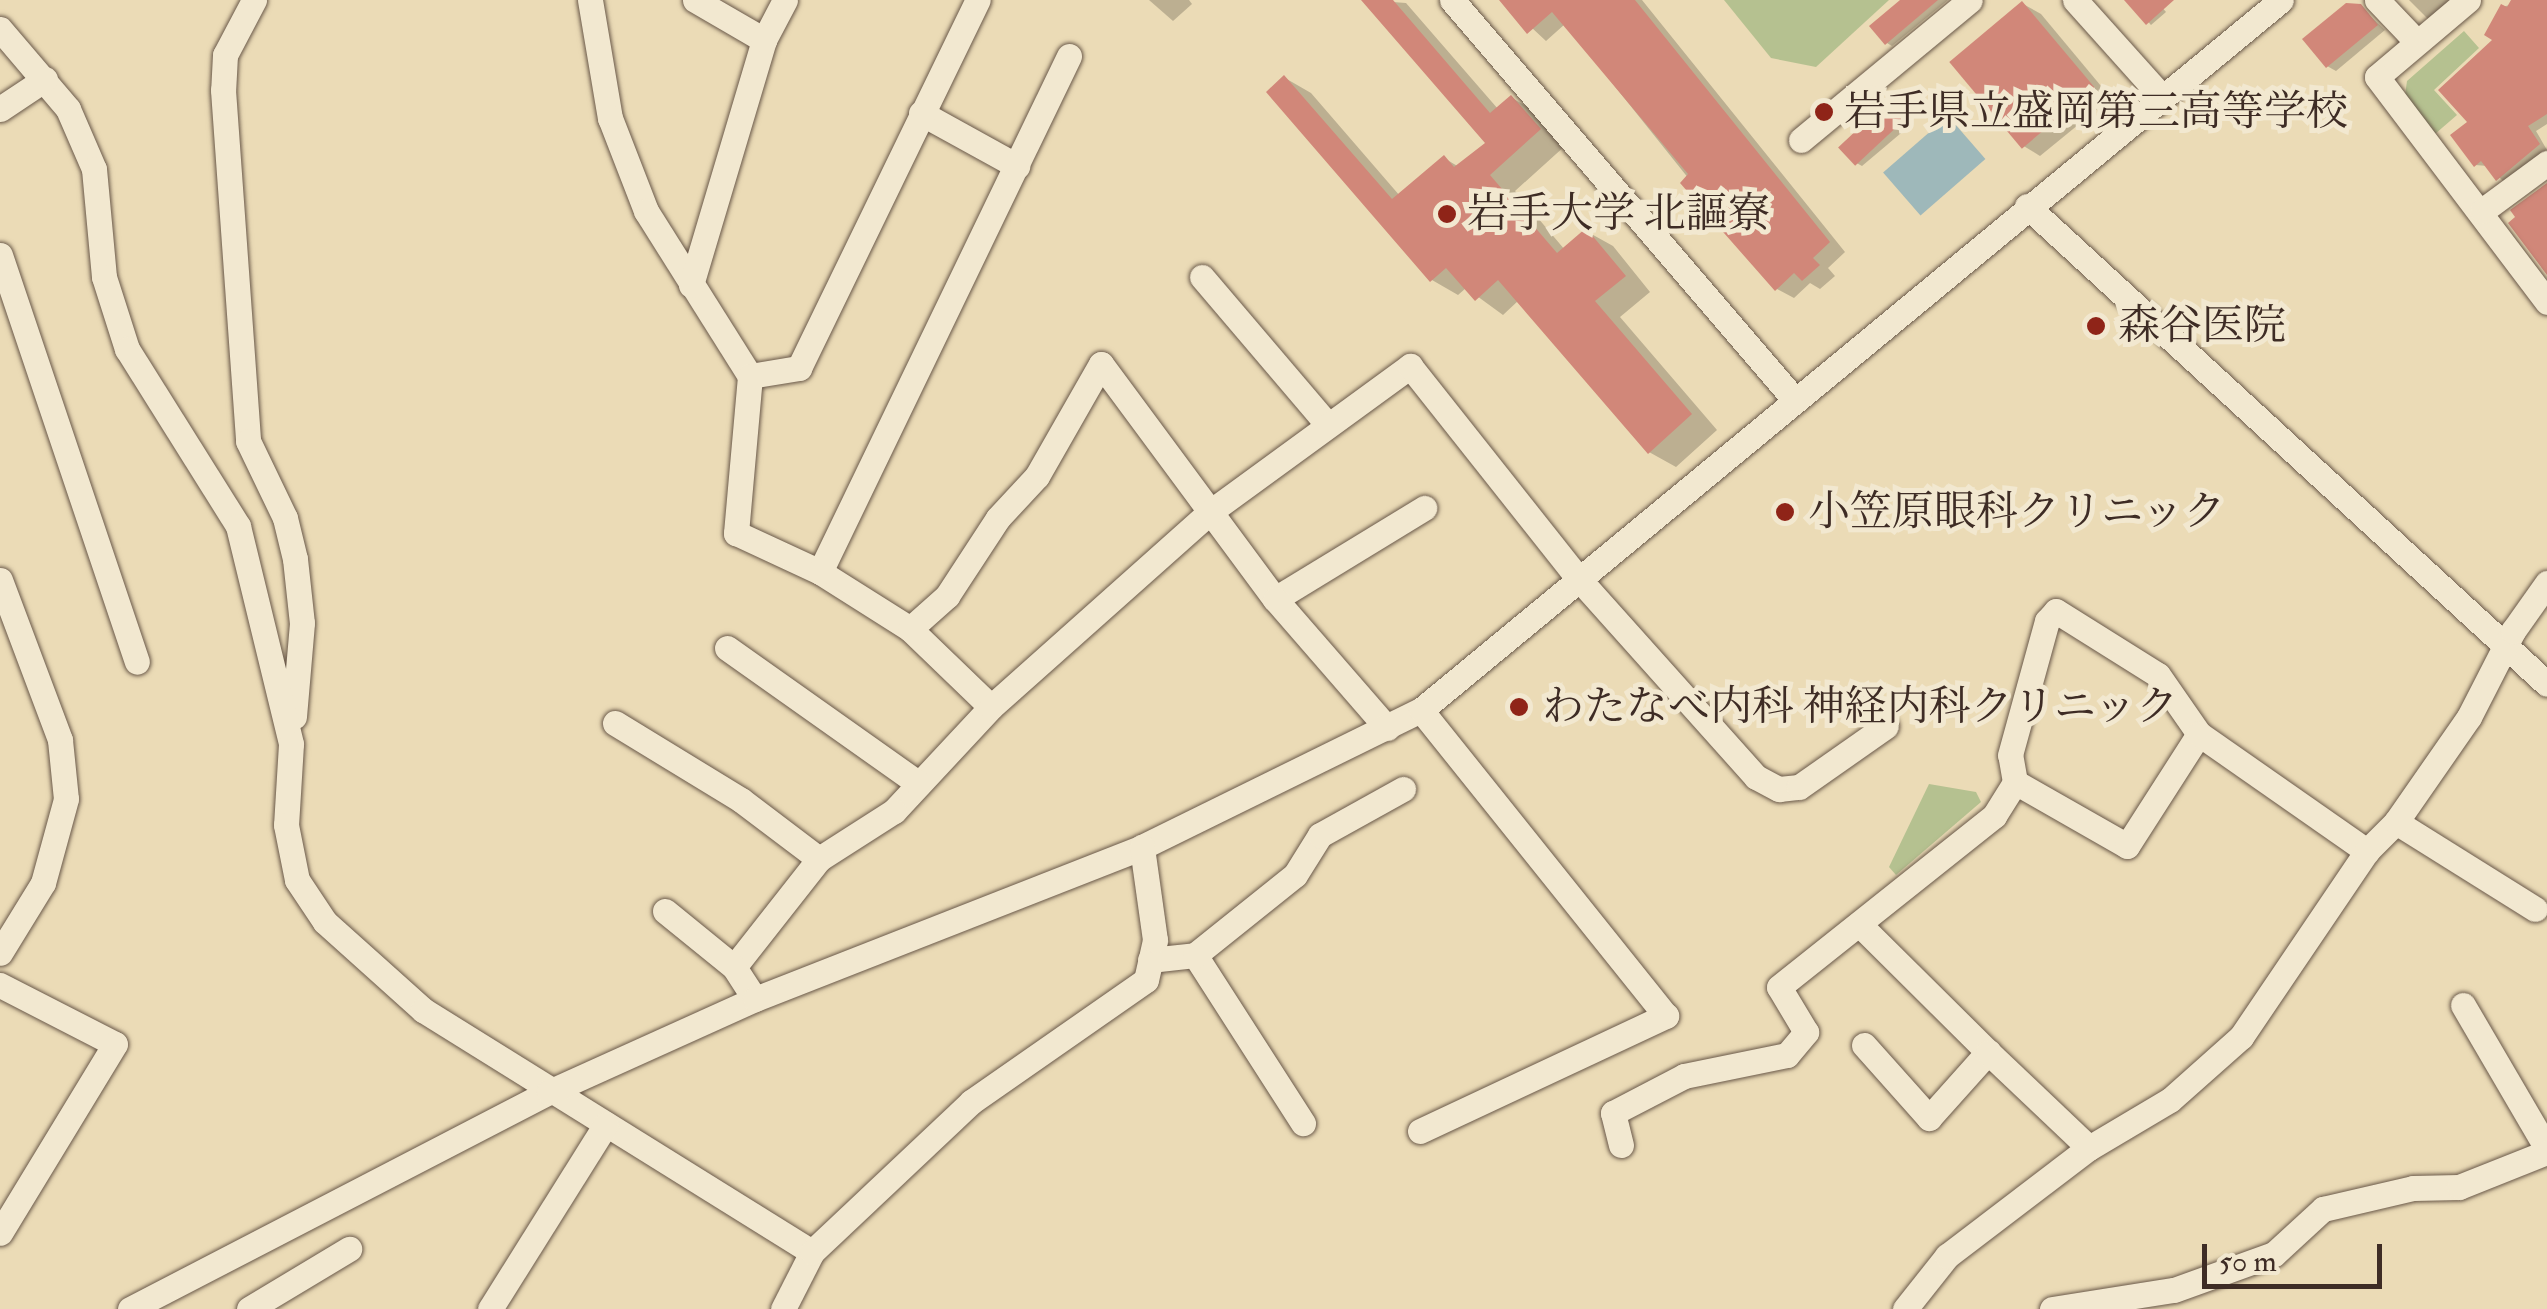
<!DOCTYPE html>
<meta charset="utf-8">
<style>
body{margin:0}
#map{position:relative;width:2547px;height:1309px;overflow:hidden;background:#ebdbb6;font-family:"IM FELL Double Pica","Noto Serif JP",serif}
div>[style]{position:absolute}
.green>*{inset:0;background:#b5c190}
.water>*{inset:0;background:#9eb8ba;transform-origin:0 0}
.shadow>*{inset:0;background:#0003}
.building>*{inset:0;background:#d18779;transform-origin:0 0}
.roads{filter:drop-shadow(0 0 2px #695849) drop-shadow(0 0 2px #695849)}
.minor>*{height:25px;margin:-12.5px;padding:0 12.5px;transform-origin:12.5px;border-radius:12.5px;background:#f2e8d0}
.dots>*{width:28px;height:28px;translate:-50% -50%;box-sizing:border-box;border:5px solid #f2e8d0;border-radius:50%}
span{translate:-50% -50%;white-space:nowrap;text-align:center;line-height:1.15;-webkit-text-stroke:10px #f2e8d0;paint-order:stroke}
.poi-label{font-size:42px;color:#3e2c25}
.left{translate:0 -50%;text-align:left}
.scale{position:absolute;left:2202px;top:1244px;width:180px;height:45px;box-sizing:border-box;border:5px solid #3e2c25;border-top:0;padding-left:12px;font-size:30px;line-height:35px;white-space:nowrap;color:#3e2c25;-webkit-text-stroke:8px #f2e8d0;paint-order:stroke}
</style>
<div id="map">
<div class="green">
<i style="clip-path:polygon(1724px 0,1889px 0,1816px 67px,1771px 58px)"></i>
<i style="clip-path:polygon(2464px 31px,2479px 48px,2434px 90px,2457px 115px,2435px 134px,2405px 95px,2407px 81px)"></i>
<i style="clip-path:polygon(1929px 784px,1976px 792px,1981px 802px,1896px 875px,1889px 867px)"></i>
</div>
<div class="water">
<i style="left:1948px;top:116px;width:57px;height:86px;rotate:49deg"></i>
</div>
<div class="shadow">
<i style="clip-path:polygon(1149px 0,1189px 0,1192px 4px,1173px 21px)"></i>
<i style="clip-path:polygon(1366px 0,1406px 3px,1498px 109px,1512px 98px,1538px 113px,1566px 145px,1515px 191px,1565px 250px,1586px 231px,1613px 246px,1650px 292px,1620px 317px,1717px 430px,1676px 467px,1649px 452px,1519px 300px,1503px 315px,1466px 288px,1458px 295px,1432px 280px,1285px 78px,1311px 93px,1400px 196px,1444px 158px,1459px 167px,1488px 144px)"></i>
<i style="clip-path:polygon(1502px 0,1642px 0,1845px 252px,1828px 268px,1835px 276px,1820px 289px,1810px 283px,1794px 298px,1777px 289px,1565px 24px,1546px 41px)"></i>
<i style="clip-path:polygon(1904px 0,1948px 0,1892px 46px,1887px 43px)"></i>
<i style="clip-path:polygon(2128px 0,2156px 0,2166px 12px,2151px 25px)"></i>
<i style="clip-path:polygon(2409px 0,2459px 0,2431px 22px)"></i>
<i style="clip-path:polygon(2529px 0,2547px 0,2547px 124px,2536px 131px,2547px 150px,2506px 184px,2488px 166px,2475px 165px,2471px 123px,2502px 7px)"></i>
<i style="clip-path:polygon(2023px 4px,2041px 14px,2111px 98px,2040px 156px,2022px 145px)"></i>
<i style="clip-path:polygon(2361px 7px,2385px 30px,2336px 71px,2327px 66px)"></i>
<i style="clip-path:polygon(1890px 102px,1913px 123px,1862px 166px,1853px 161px)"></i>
</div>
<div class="building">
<i style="clip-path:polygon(1361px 0,1393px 0,1490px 113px,1511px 95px,1541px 129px,1490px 175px,1557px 253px,1586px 228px,1626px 276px,1595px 301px,1692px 414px,1648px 454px,1498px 280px,1475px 301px,1446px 268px,1430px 282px,1266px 92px,1284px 75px,1392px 199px,1444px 155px,1454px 167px,1485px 143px)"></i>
<i style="clip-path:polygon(1499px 0,1635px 0,1830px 242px,1813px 258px,1820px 265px,1802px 281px,1794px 273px,1775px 291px,1680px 183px,1688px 174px,1552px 12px,1527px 34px)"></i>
<i style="clip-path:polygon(1900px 0,1938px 0,1885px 45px,1869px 26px)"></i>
<i style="clip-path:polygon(2124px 0,2174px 0,2146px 25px)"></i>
<i style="clip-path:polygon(2511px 0,2547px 0,2547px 114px,2528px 126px,2540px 144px,2496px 181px,2481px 161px,2474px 167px,2450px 135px,2467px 122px,2438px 90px,2492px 40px,2484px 35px,2501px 4px,2507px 7px)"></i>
<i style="left:2022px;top:1px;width:113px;height:95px;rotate:50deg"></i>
<i style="clip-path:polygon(2346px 3px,2361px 4px,2378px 25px,2326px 68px,2302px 39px)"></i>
<i style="left:1890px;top:99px;width:25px;height:71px;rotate:47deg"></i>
<i style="clip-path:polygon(2547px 183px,2547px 275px,2508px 223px,2515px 217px,2510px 210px)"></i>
</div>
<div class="roads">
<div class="minor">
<i style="left:254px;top:0;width:62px;rotate:117.8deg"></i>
<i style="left:225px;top:55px;width:35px;rotate:93deg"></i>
<i style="left:223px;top:90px;width:352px;rotate:85.9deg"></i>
<i style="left:248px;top:441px;width:85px;rotate:64.3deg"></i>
<i style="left:285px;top:518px;width:42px;rotate:76.3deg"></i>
<i style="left:295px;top:559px;width:64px;rotate:83.8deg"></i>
<i style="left:302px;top:623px;width:94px;rotate:94.9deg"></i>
<i style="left:590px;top:0;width:120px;rotate:80.4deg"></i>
<i style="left:610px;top:118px;width:100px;rotate:68.8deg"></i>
<i style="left:646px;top:211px;width:195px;rotate:57.8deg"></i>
<i style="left:750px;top:376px;width:158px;rotate:95.1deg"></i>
<i style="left:736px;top:533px;width:93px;rotate:24.9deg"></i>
<i style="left:820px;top:572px;width:107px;rotate:32.3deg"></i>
<i style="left:910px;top:629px;width:112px;rotate:43.9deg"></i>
<i style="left:991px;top:707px;width:142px;rotate:133deg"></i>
<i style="left:894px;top:811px;width:89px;rotate:147.4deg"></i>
<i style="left:819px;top:859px;width:137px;rotate:128.2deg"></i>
<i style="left:734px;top:967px;width:38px;rotate:57deg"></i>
<i style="left:695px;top:0;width:80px;rotate:30.1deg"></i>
<i style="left:1452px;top:0;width:526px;rotate:49.4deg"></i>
<i style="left:2075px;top:0;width:130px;rotate:48.1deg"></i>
<i style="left:2377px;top:0;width:58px;rotate:46.4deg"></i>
<i style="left:2468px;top:0;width:119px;rotate:139.8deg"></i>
<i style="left:2377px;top:77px;width:282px;rotate:52.9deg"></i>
<i style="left:0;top:29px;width:105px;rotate:49.6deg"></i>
<i style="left:68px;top:109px;width:65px;rotate:66.6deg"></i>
<i style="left:94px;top:169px;width:108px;rotate:84.7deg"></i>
<i style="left:104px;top:277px;width:76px;rotate:72.3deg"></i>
<i style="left:127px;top:349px;width:209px;rotate:57.9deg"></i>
<i style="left:238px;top:526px;width:224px;rotate:76.3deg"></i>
<i style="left:291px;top:744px;width:81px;rotate:93.5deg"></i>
<i style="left:286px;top:825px;width:56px;rotate:78.7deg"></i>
<i style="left:297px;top:880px;width:50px;rotate:56.3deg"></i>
<i style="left:325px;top:922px;width:132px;rotate:41.9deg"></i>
<i style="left:423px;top:1010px;width:458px;rotate:31.9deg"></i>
<i style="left:0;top:109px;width:54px;rotate:-33.7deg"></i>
<i style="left:921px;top:113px;width:110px;rotate:28.9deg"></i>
<i style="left:1801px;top:140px;width:219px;rotate:-39.6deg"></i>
<i style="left:2027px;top:206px;width:706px;rotate:42.59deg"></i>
<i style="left:2482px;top:211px;width:81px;rotate:-36.4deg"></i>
<i style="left:0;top:255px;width:429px;rotate:71.4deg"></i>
<i style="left:1202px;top:277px;width:193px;rotate:49.6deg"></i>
<i style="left:691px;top:285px;width:256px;rotate:-73.4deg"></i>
<i style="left:764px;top:40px;width:45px;rotate:-62.3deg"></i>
<i style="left:750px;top:376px;width:50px;rotate:-9.3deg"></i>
<i style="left:799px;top:368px;width:409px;rotate:-64.1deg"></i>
<i style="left:820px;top:572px;width:573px;rotate:-64.24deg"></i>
<i style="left:0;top:580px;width:171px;rotate:69.4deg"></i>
<i style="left:60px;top:740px;width:59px;rotate:84.2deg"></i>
<i style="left:66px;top:799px;width:87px;rotate:105.3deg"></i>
<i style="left:43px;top:883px;width:82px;rotate:121.6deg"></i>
<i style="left:1275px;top:599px;width:175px;rotate:-31.4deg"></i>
<i style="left:910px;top:629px;width:50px;rotate:-41.7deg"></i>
<i style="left:947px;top:596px;width:93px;rotate:-56.8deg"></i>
<i style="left:998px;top:518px;width:57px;rotate:-47.1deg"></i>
<i style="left:1037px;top:476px;width:129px;rotate:-60.3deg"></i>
<i style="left:1101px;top:364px;width:292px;rotate:53.5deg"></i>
<i style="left:1275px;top:599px;width:171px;rotate:49deg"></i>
<i style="left:727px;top:648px;width:235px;rotate:35.3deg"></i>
<i style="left:991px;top:707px;width:293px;rotate:-41.7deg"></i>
<i style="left:1210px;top:512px;width:248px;rotate:-36.1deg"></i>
<i style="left:1410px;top:366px;width:270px;rotate:51.6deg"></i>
<i style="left:1578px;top:578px;width:267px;rotate:48.2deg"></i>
<i style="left:1756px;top:777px;width:26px;rotate:28deg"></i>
<i style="left:1779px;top:789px;width:20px;rotate:-6deg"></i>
<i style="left:1799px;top:787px;width:106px;rotate:-35deg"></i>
<i style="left:615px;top:723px;width:148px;rotate:31.4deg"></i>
<i style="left:741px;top:800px;width:98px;rotate:37.1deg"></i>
<i style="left:2015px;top:782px;width:129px;rotate:29.7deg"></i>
<i style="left:2127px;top:846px;width:133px;rotate:-57.3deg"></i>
<i style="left:2396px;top:822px;width:164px;rotate:32deg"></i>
<i style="left:665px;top:911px;width:89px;rotate:39.1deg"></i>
<i style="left:1859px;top:924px;width:182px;rotate:44.8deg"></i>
<i style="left:1195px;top:955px;width:200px;rotate:57.3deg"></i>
<i style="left:1150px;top:960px;width:45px;rotate:-6.3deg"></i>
<i style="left:1195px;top:955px;width:128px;rotate:-38.7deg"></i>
<i style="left:1295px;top:875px;width:47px;rotate:-58deg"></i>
<i style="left:1320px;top:835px;width:95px;rotate:-29deg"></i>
<i style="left:0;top:985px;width:129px;rotate:27.2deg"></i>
<i style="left:115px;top:1044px;width:221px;rotate:121.3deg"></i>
<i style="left:2463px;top:1005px;width:167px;rotate:59.7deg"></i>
<i style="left:1864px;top:1045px;width:98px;rotate:48.3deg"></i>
<i style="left:1929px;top:1118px;width:89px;rotate:-48.2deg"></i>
<i style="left:1988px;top:1052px;width:139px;rotate:43.5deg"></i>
<i style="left:1420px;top:1131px;width:272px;rotate:-25.1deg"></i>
<i style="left:1666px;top:1016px;width:392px;rotate:-128.7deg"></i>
<i style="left:1621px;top:1145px;width:33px;rotate:-104deg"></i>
<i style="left:1613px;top:1113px;width:80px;rotate:-27.5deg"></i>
<i style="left:1684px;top:1076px;width:105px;rotate:-11.5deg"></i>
<i style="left:1787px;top:1055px;width:30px;rotate:-50deg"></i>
<i style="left:1806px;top:1032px;width:52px;rotate:-121deg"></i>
<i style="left:1779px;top:987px;width:275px;rotate:-38.5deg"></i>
<i style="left:1994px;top:816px;width:40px;rotate:-58deg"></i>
<i style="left:2015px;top:782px;width:27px;rotate:-100deg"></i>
<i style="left:2010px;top:755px;width:139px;rotate:-74.6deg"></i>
<i style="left:2047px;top:621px;width:13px;rotate:-48deg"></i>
<i style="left:2056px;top:611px;width:120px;rotate:32.1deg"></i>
<i style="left:2158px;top:675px;width:72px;rotate:55.2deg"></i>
<i style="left:2199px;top:734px;width:205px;rotate:34.9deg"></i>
<i style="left:130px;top:1309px;width:472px;rotate:-27.4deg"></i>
<i style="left:549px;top:1092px;width:226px;rotate:-24.3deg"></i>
<i style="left:755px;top:999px;width:416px;rotate:-21.4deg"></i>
<i style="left:1142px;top:847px;width:311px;rotate:-26.2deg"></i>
<i style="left:1421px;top:710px;width:1115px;rotate:-39.54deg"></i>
<i style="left:249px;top:1309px;width:117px;rotate:-31deg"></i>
<i style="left:490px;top:1309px;width:218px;rotate:-57.9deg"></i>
<i style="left:783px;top:1309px;width:64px;rotate:-63deg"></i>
<i style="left:812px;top:1252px;width:219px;rotate:-43.3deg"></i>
<i style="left:971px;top:1102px;width:213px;rotate:-34.9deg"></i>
<i style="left:1146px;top:980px;width:41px;rotate:-77.3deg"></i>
<i style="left:1155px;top:940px;width:94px;rotate:-98deg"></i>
<i style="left:1905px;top:1309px;width:68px;rotate:-51.6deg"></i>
<i style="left:1947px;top:1256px;width:178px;rotate:-37.3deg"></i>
<i style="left:2089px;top:1148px;width:94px;rotate:-30.7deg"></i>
<i style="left:2170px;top:1100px;width:95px;rotate:-41.6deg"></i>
<i style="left:2241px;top:1037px;width:225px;rotate:-55.9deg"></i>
<i style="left:2367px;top:851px;width:41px;rotate:-45deg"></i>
<i style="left:2396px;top:822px;width:128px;rotate:-55.2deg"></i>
<i style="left:2469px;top:717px;width:97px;rotate:-62.9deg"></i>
<i style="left:2513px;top:631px;width:59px;rotate:-54.7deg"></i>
<i style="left:2052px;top:1309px;width:123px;rotate:-8.9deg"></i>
<i style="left:2174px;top:1290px;width:106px;rotate:-19.8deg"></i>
<i style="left:2274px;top:1254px;width:67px;rotate:-42.6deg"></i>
<i style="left:2323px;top:1209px;width:92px;rotate:-13.1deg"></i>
<i style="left:2413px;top:1188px;width:46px;rotate:-1.2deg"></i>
<i style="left:2459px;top:1187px;width:95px;rotate:-21.7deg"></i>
</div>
</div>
<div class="dots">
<i style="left:1824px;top:112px;background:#8f2418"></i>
<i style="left:1447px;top:214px;background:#8f2418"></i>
<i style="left:2096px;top:326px;background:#8f2418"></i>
<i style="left:1785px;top:512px;background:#8f2418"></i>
<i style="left:1519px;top:707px;background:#8f2418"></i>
</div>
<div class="poi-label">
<span class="left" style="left:1844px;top:112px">岩手県立盛岡第三高等学校</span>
<span class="left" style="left:1467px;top:214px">岩手大学 北謳寮</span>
<span class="left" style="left:2118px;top:326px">森谷医院</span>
<span class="left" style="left:1808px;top:512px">小笠原眼科クリニック</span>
<span class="left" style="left:1542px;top:707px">わたなべ内科 神経内科クリニック</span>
</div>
<div class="scale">50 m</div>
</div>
